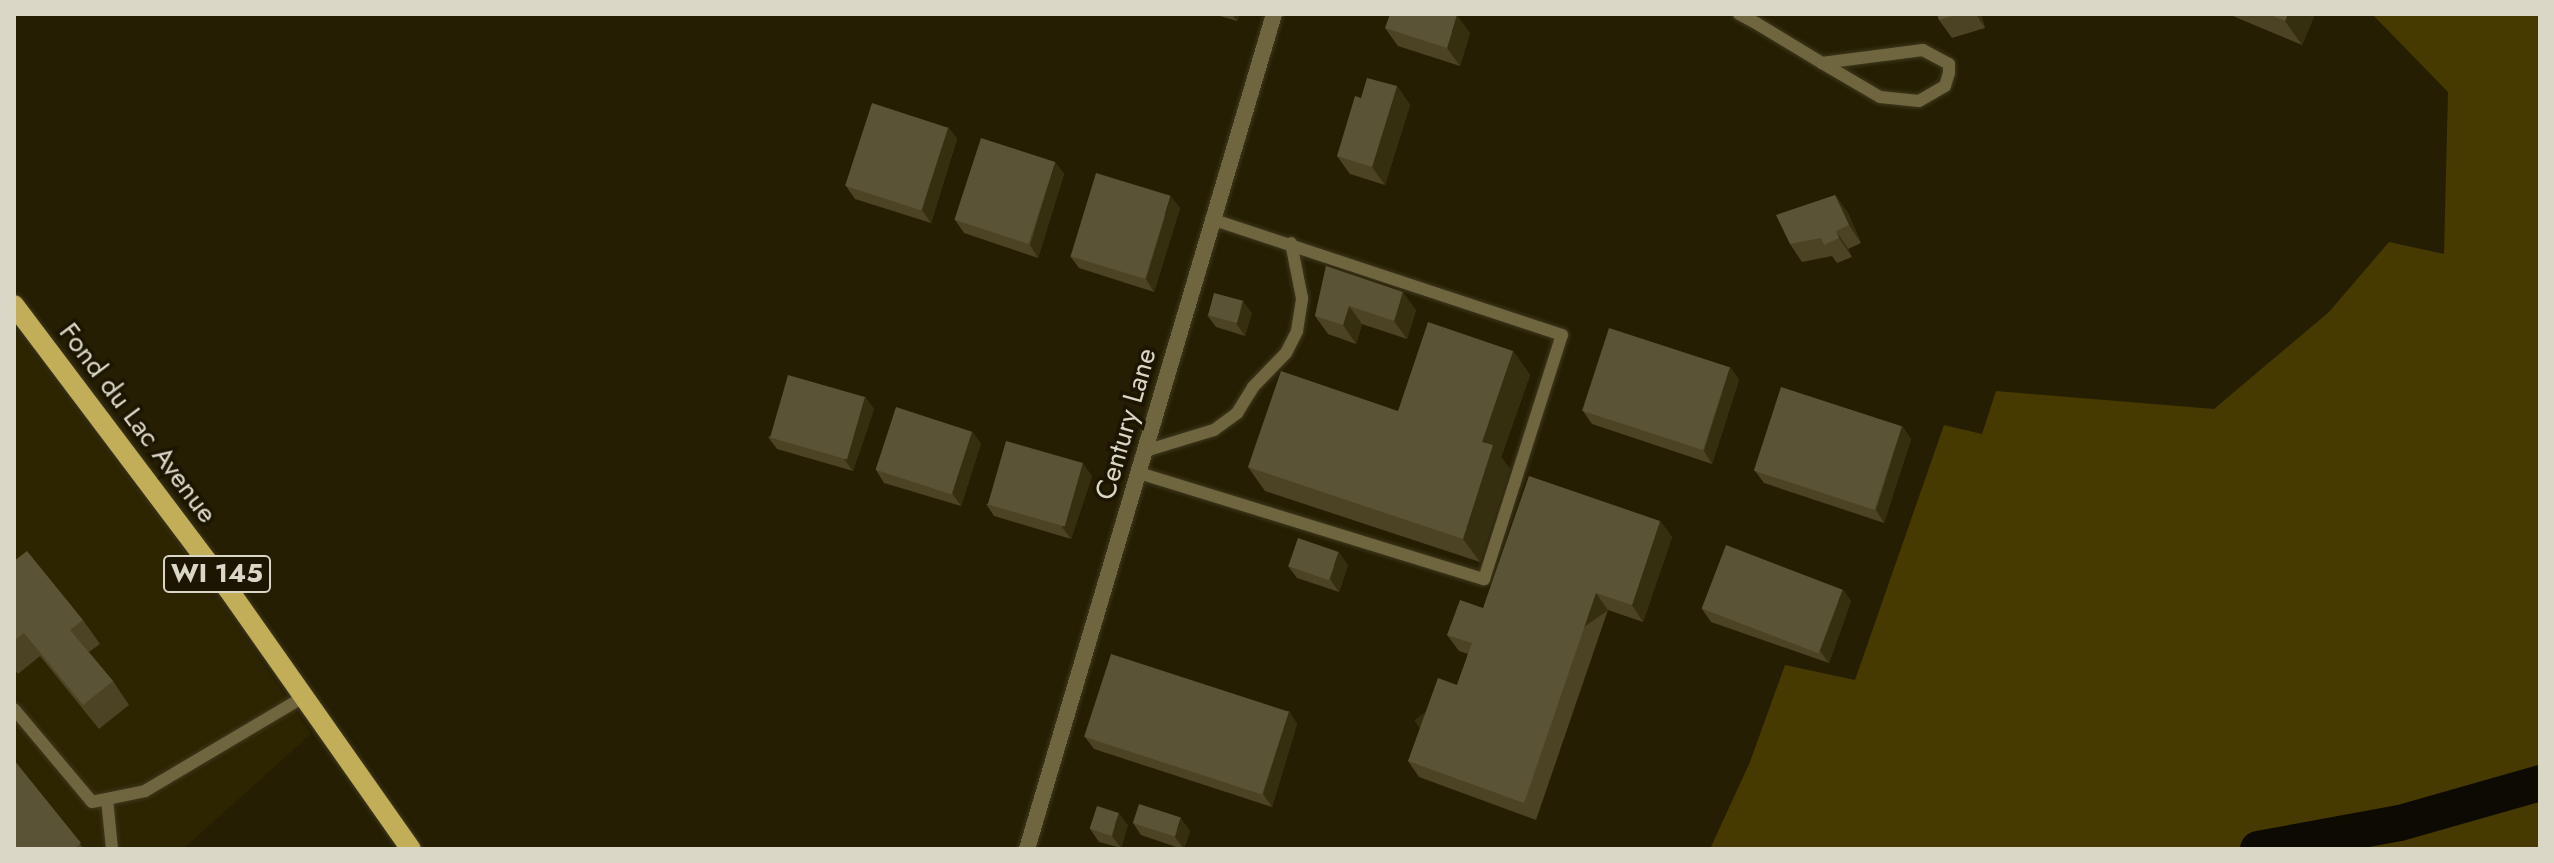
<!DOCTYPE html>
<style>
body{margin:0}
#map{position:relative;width:2554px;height:863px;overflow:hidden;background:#251e02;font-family:Jost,sans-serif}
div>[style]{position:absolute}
.built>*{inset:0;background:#2d2400}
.green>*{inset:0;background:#473a00}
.river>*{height:36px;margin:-18px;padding:0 18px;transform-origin:18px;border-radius:18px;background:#0d0a01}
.roads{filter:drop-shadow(0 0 2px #3e381e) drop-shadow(0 0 2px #3e381e)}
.service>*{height:12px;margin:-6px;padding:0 6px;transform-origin:6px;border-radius:6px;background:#6f663f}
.minor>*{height:16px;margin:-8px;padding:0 8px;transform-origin:8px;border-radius:8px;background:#6f663f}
.primary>*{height:20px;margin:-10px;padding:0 10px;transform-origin:10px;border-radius:10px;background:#c2ad59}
.wall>*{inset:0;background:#4b4323}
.shaded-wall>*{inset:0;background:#352e0f;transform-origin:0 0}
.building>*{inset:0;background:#5a5335;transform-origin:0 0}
span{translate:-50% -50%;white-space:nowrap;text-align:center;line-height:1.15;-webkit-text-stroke:7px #1c1500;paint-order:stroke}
.shield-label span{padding:2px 6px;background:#1c1500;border:2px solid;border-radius:6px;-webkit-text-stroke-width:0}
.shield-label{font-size:26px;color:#dbd7c7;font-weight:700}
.street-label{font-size:28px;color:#dbd7c7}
.frame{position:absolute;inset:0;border:16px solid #dbd7c7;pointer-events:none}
</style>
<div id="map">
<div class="built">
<i style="clip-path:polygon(14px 327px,203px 575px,311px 734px,183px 849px,14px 849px)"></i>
</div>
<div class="green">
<i style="clip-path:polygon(2372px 14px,2540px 14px,2540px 849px,1710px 849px,1750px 762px,1785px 665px,1855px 680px,1944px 425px,1982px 434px,1996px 391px,2214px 409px,2329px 312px,2389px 242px,2444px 254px,2448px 92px)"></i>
</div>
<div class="river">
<i style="left:2258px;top:849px;width:144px;rotate:-10.4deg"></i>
<i style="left:2400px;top:823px;width:146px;rotate:-15.9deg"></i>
</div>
<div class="roads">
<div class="service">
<i style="left:1739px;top:14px;width:19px;rotate:28deg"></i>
<i style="left:1756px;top:23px;width:77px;rotate:31.2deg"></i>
<i style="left:1822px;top:63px;width:67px;rotate:30.4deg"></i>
<i style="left:1880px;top:97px;width:39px;rotate:6deg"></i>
<i style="left:1919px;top:101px;width:30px;rotate:-30deg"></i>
<i style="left:1945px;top:86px;width:14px;rotate:-73deg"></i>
<i style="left:1949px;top:73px;width:9px;rotate:-90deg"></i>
<i style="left:1949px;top:64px;width:30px;rotate:-152deg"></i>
<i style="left:1923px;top:50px;width:102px;rotate:172.7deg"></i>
<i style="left:1145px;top:451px;width:72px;rotate:-16.9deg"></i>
<i style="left:1214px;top:430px;width:29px;rotate:-36deg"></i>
<i style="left:1237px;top:413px;width:31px;rotate:-58deg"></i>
<i style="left:1253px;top:387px;width:47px;rotate:-45.9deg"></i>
<i style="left:1286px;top:353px;width:25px;rotate:-63deg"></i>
<i style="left:1297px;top:331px;width:33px;rotate:-81deg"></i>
<i style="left:1302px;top:298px;width:56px;rotate:-101.3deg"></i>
<i style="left:1139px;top:473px;width:361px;rotate:17.1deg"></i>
<i style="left:1484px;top:579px;width:256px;rotate:-72.3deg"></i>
<i style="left:1562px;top:335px;width:367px;rotate:-161.7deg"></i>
<i style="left:14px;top:709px;width:121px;rotate:50deg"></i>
<i style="left:92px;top:802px;width:54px;rotate:-11.7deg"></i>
<i style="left:145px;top:791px;width:186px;rotate:-30.7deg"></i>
<i style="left:107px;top:799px;width:50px;rotate:84.3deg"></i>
</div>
<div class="minor">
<i style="left:1027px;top:849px;width:871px;rotate:-73.52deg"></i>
</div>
<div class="primary">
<i style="left:14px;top:305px;width:356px;rotate:53deg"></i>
<i style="left:228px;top:589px;width:318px;rotate:54.9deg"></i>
</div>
</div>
<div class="wall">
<i style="clip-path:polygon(1213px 14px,1240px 14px,1237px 21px)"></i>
<i style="clip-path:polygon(1937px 14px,1981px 14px,1985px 28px,1952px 38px,1939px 20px)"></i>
<i style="clip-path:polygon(2228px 14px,2315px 14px,2302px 45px)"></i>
<i style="clip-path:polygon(1385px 28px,1470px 33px,1460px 66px,1398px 46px)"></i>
<i style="clip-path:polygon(1397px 86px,1410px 105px,1385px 185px,1350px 174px,1337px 156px)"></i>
<i style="clip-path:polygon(948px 127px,957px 139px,931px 223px,855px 199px,846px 186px)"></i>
<i style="clip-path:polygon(1055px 162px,1064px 174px,1038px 258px,964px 233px,955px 220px)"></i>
<i style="clip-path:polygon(1835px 195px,1848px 213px,1861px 243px,1848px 249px,1852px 257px,1837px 263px,1832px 256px,1802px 262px,1790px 244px)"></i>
<i style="clip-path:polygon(1180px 208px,1154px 292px,1079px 268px,1070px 256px)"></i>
<i style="clip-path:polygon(1326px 266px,1416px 310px,1407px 339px,1362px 324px,1356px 344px,1328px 334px,1315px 316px)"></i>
<i style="clip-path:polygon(1252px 313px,1245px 336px,1216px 327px,1207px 315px)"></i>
<i style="clip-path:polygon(1513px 351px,1530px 375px,1501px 457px,1510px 469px,1480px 562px,1265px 491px,1248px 467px,1398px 411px)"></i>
<i style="clip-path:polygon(1730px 367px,1739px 380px,1712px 464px,1592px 424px,1583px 411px)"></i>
<i style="clip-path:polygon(865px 397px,874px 409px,853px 471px,777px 449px,768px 437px)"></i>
<i style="clip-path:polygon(1902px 426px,1911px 439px,1884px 523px,1764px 483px,1755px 471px)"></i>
<i style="clip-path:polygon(981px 443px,961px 506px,884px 483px,876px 470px)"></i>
<i style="clip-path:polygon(1092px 476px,1071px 539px,994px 516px,986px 504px)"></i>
<i style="clip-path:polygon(1660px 521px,1672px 537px,1643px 622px,1608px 610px,1536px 820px,1419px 777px,1408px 761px,1457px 685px,1468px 654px,1459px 651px,1447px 635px,1483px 608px)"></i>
<i style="clip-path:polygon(14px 561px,83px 620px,100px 644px,89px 652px,113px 681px,129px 705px,99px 729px,40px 656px,18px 674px,14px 669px)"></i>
<i style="clip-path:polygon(1348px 565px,1339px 592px,1297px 578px,1288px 566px)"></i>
<i style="clip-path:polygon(1851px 601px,1829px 663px,1711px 622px,1702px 609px)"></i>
<i style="clip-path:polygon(1289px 711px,1297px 724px,1272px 807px,1094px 749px,1085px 737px)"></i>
<i style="clip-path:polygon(14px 760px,84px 849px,14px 849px)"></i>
<i style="clip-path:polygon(1133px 823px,1190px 831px,1184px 849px,1182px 849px,1141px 835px)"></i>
<i style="clip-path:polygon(1128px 825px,1121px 848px,1099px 842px,1090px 829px)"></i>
</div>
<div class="shaded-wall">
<i style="clip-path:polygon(1232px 14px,1240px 14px,1237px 21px)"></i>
<i style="clip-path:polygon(1976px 14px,1981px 14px,1985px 28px)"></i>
<i style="clip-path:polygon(2288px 14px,2315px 14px,2302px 45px,2285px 21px)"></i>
<i style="clip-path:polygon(1457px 15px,1470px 33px,1460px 66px,1447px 48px)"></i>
<i style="clip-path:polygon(1397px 86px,1410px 105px,1385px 185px,1372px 167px)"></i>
<i style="clip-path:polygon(948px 127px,957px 139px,931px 223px,922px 210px)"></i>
<i style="clip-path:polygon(1055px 162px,1064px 174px,1038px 258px,1030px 245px)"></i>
<i style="clip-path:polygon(1835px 195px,1848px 213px,1861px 243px,1849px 225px)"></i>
<i style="clip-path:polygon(1171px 196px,1180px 208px,1154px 292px,1146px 279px)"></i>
<i style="clip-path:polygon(1836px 231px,1848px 249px,1852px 257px,1839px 238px)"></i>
<i style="clip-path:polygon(1403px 292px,1416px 310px,1407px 339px,1394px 321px)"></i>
<i style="clip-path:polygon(1243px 301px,1252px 313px,1245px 336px,1236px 323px)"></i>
<i style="clip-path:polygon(1349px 306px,1362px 324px,1356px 344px,1343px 325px)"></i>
<i style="clip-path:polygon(1513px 351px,1530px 375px,1501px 457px,1510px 469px,1480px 562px,1463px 539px,1482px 442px)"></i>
<i style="clip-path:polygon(1730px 367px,1739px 380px,1712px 464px,1704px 451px)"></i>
<i style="clip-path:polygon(865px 397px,874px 409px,853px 471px,844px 459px)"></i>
<i style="clip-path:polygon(1902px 426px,1911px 439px,1884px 523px,1876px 510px)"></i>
<i style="clip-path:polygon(972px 431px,981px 443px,961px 506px,952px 493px)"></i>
<i style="clip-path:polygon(1083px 463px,1092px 476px,1071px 539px,1062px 527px)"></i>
<i style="clip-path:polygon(1660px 521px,1672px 537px,1643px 622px,1632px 605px)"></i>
<i style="clip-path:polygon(1339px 552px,1348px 565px,1339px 592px,1330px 579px)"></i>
<i style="clip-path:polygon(1843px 589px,1851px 601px,1829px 663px,1820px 651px)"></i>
<i style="left:1596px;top:593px;width:21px;height:222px;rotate:55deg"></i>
<i style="clip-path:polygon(1289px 711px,1297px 724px,1272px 807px,1263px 794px)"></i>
<i style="clip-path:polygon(1119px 813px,1128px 825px,1121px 848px,1112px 836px)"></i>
<i style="clip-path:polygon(1181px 818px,1190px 831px,1184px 849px,1175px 837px)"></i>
</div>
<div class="building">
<i style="clip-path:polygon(1390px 14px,1455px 14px,1457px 15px,1447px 48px,1385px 28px)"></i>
<i style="clip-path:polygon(1937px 14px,1958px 14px,1939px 20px)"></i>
<i style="clip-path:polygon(2268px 14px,2288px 14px,2285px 21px)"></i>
<i style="clip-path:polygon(1367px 78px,1397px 86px,1372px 167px,1337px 156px,1355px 96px,1361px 98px)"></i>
<i style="left:872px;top:103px;width:80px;height:87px;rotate:18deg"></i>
<i style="left:981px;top:138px;width:78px;height:86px;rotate:18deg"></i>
<i style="left:1096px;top:173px;width:78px;height:87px;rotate:17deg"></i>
<i style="clip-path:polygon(1835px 195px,1849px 225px,1836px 231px,1839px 238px,1824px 245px,1821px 238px,1790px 244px,1776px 215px)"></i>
<i style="clip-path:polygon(1326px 266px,1403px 292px,1394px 321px,1349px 306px,1343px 325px,1315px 316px)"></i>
<i style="left:1214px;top:293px;width:30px;height:23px;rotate:15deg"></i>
<i style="clip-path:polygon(1428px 322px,1513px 351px,1482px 442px,1493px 445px,1463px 539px,1248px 467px,1281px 371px,1398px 411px)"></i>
<i style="left:1609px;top:328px;width:127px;height:87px;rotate:18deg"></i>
<i style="left:788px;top:375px;width:80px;height:65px;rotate:16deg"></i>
<i style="left:1781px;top:387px;width:127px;height:88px;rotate:18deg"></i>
<i style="left:896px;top:407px;width:80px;height:66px;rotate:18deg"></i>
<i style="left:1006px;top:441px;width:80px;height:66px;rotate:16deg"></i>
<i style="clip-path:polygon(1529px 476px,1660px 521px,1632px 605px,1596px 593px,1524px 803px,1408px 761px,1438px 678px,1457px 685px,1472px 643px,1447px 635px,1460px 600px,1483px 608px)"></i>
<i style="left:1298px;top:538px;width:43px;height:30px;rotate:19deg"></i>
<i style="left:1726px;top:545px;width:125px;height:68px;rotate:21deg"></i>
<i style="clip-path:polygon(27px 551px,83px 620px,70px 630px,113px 681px,83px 705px,24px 633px,14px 641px,14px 561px)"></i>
<i style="left:1111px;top:654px;width:187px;height:87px;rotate:18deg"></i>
<i style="clip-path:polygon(14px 760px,81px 843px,74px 849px,14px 849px)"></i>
<i style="left:1139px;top:804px;width:44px;height:20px;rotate:18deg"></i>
<i style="left:1097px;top:806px;width:23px;height:24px;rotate:18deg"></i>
</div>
<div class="shield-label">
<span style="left:217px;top:574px">WI 145</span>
</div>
<div class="street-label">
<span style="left:138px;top:423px;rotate:53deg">Fond du Lac Avenue</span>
<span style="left:1126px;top:424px;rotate:-74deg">Century Lane</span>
</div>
<div class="frame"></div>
</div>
